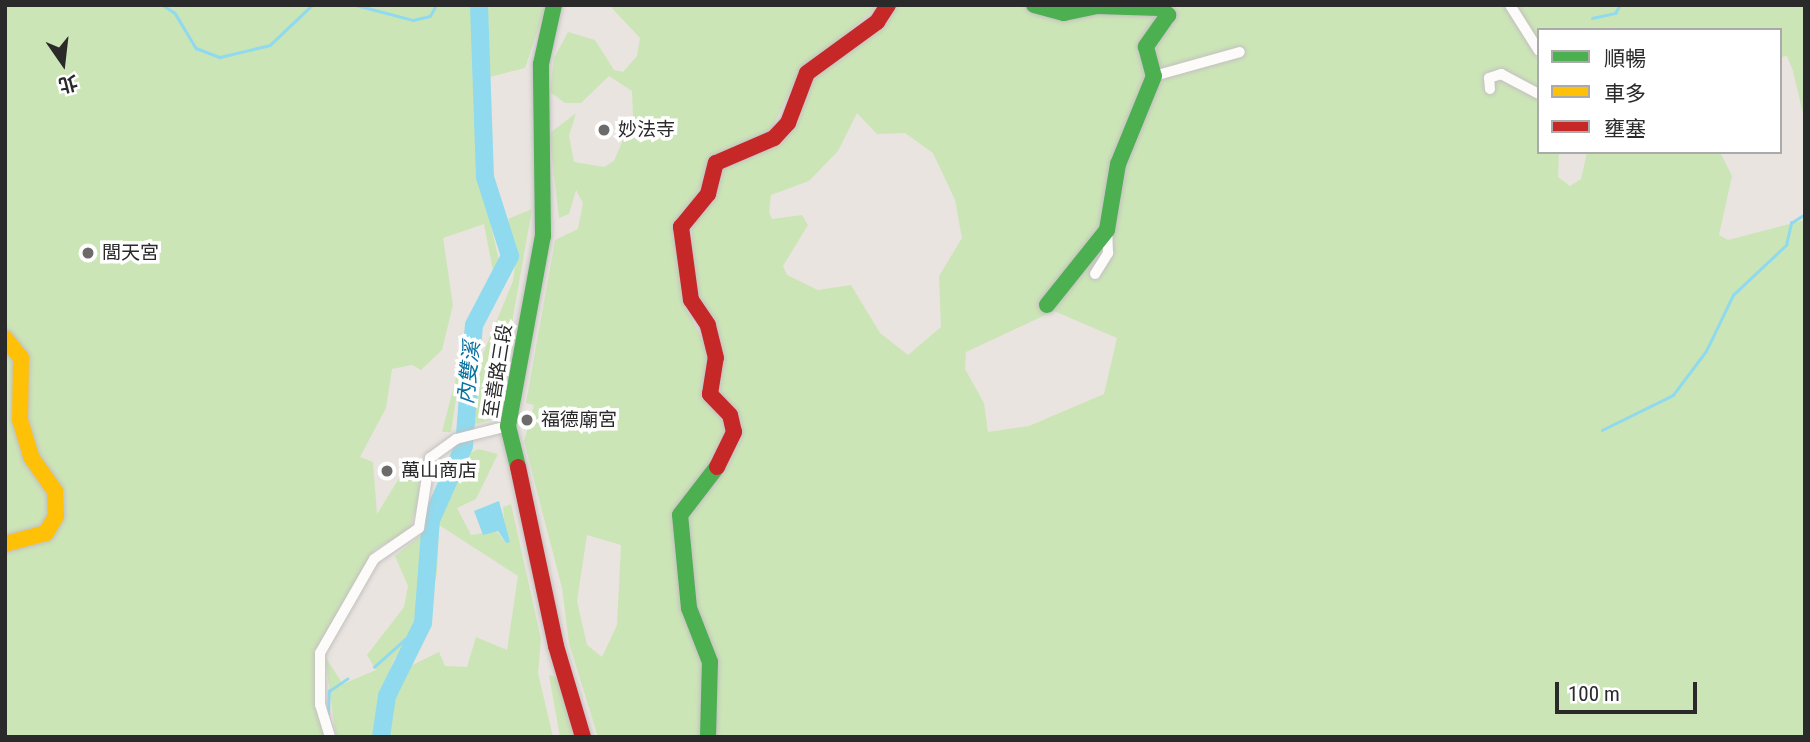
<!DOCTYPE html>
<meta charset="utf-8">
<style>
body{margin:0}
#map{position:relative;width:1810px;height:742px;overflow:hidden;background:#e9e4df;font-family:"Roboto Condensed","Noto Sans TC",sans-serif}
div>[style]{position:absolute}
.green>*{inset:0;background:#cce5b6}
.water>*{inset:0;background:#8fdaee}
.stream>*{height:2.5px;margin:-1.25px;padding:0 1.25px;transform-origin:1.25px;border-radius:1.25px;background:#8fdaee}
.river>*{height:18px;margin:-9px;padding:0 9px;transform-origin:9px;border-radius:9px;background:#8fdaee}
.roads{filter:drop-shadow(0 0 2px #c2c0c1) drop-shadow(0 0 2px #c2c0c1)}
.street>*{height:10px;margin:-5px;padding:0 5px;transform-origin:5px;border-radius:5px;background:#fcfbfa}
.fast>*{height:16px;margin:-8px;padding:0 8px;transform-origin:8px;border-radius:8px;background:#4caf50}
.slow>*{height:16px;margin:-8px;padding:0 8px;transform-origin:8px;border-radius:8px;background:#ffc107}
.jam>*{height:16px;margin:-8px;padding:0 8px;transform-origin:8px;border-radius:8px;background:#c62828}
.dots>*{width:19px;height:19px;translate:-50% -50%;box-sizing:border-box;border:4px solid #fff;border-radius:50%}
span{translate:-50% -50%;white-space:nowrap;text-align:center;line-height:1.15;-webkit-text-stroke:7px #fff;paint-order:stroke}
.poi-label{font-size:19px;color:#2a2a2a}
.left{translate:0 -50%;text-align:left}
.street-label{font-size:19px;color:#2a2a2a}
.water-label{font-size:21px;color:#0773a2;font-style:italic}
.frame{position:absolute;inset:0;border:7px solid #2a2a2a;pointer-events:none}
.legend{position:absolute;left:1537px;top:28px;width:245px;height:126px;box-sizing:border-box;background:#fff;border:2px solid #aaa;margin:0;padding:9px 12px;list-style:none;font-size:21px;color:#2a2a2a}
.legend li{display:flex;align-items:center;gap:14px;height:35px}
.legend b{width:35px;border:2px solid #aaa}
.north{position:absolute;left:28px;top:28px;width:70px;height:70px;-webkit-text-stroke:5px #fff;paint-order:stroke;rotate:166deg;font-size:19px;font-weight:700;line-height:28px;text-align:center;color:#2a2a2a}
.north::after{content:'';display:block;margin:auto;width:24px;height:32px;background:#2a2a2a;clip-path:polygon(50% 0,100% 100%,50% 72%,0 100%)}
.scale{position:absolute;left:1555px;top:682px;width:142px;height:32px;box-sizing:border-box;border:4px solid #2a2a2a;border-top:0;padding-left:9px;font-size:21px;line-height:24px;white-space:nowrap;color:#2a2a2a;-webkit-text-stroke:5px #fff;paint-order:stroke}
</style>
<div id="map">
<div class="green">
<i style="clip-path:polygon(5px 5px,546px 5px,525px 68px,478px 80px,480px 176px,503px 279px,461px 366px,451px 432px,442px 432px,474px 308px,493px 271px,484px 224px,443px 238px,453px 305px,442px 350px,421px 370px,412px 365px,392px 369px,386px 408px,360px 457px,373px 462px,377px 514px,403px 472px,420px 464px,419px 497px,410px 529px,374px 550px,319px 652px,326px 737px,5px 737px)"></i>
<i style="clip-path:polygon(evenodd,609px 5px,879px 5px,797px 77px,771px 130px,716px 159px,684px 217px,685px 307px,710px 354px,701px 398px,722px 416px,727px 433px,704px 480px,680px 503px,685px 618px,705px 667px,703px 737px,598px 737px,569px 643px,562px 588px,524px 441px,534px 405px,526px 403px,555px 240px,578px 229px,583px 203px,576px 190px,569px 214px,559px 218px,549px 134px,576px 113px,569px 136px,574px 162px,604px 167px,614px 161px,633px 116px,632px 91px,609px 76px,581px 103px,565px 103px,550px 92px,554px 58px,568px 32px,595px 40px,614px 70px,623px 72px,637px 56px,640px 38px,609px 5px,587px 535px,621px 545px,617px 625px,602px 657px,587px 645px,577px 601px,587px 535px)"></i>
<i style="clip-path:polygon(evenodd,892px 5px,1805px 5px,1805px 122px,1793px 71px,1787px 56px,1780px 57px,1780px 30px,1539px 30px,1539px 152px,1559px 152px,1558px 177px,1570px 186px,1581px 179px,1587px 152px,1720px 152px,1732px 176px,1719px 235px,1728px 240px,1805px 220px,1805px 737px,714px 737px,684px 527px,742px 423px,722px 398px,693px 270px,692px 227px,721px 167px,773px 143px,804px 86px,892px 5px,857px 113px,877px 134px,905px 133px,933px 153px,955px 200px,962px 238px,939px 276px,941px 327px,908px 355px,880px 333px,851px 285px,818px 290px,787px 275px,783px 266px,808px 225px,802px 215px,772px 219px,769px 212px,771px 195px,809px 181px,838px 151px,857px 113px,892px 5px,1054px 311px,1117px 338px,1104px 394px,1029px 426px,988px 432px,984px 403px,965px 369px,966px 352px,1054px 311px)"></i>
<i style="clip-path:polygon(532px 209px,495px 419px,468px 426px,473px 378px,513px 281px,516px 257px,508px 219px)"></i>
<i style="clip-path:polygon(evenodd,478px 449px,498px 454px,476px 499px,457px 508px,471px 535px,496px 531px,506px 543px,503px 507px,511px 504px,541px 639px,538px 673px,553px 737px,336px 737px,325px 657px,343px 684px,376px 670px,367px 655px,404px 607px,408px 586px,395px 556px,430px 528px,461px 458px,478px 449px,439px 525px,518px 576px,507px 650px,476px 637px,467px 667px,445px 666px,439px 652px,396px 673px,390px 670px,394px 659px,424px 625px,437px 573px,439px 525px)"></i>
<i style="clip-path:polygon(549px 675px,559px 678px,577px 737px,560px 737px)"></i>
</div>
<div class="water">
<i style="clip-path:polygon(499px 501px,510px 542px,506px 543px,498px 531px,483px 535px,474px 511px)"></i>
</div>
<div class="stream">
<i style="left:133px;top:5px;width:3px"></i>
<i style="left:163px;top:5px;width:14px;rotate:34deg"></i>
<i style="left:175px;top:13px;width:41px;rotate:59deg"></i>
<i style="left:196px;top:48px;width:26px;rotate:21deg"></i>
<i style="left:220px;top:57px;width:51px;rotate:-13.5deg"></i>
<i style="left:270px;top:45px;width:58px;rotate:-43.6deg"></i>
<i style="left:356px;top:5px;width:59px;rotate:14.7deg"></i>
<i style="left:413px;top:20px;width:17px;rotate:-13deg"></i>
<i style="left:430px;top:16px;width:13px;rotate:-61deg"></i>
<i style="left:1592px;top:18px;width:24px;rotate:-12deg"></i>
<i style="left:1615px;top:13px;width:9px;rotate:-58deg"></i>
<i style="left:1602px;top:430px;width:79px;rotate:-26.2deg"></i>
<i style="left:1673px;top:395px;width:55px;rotate:-53.1deg"></i>
<i style="left:1706px;top:351px;width:62px;rotate:-64.3deg"></i>
<i style="left:1733px;top:295px;width:73px;rotate:-43.3deg"></i>
<i style="left:1786px;top:245px;width:23px;rotate:-77deg"></i>
<i style="left:1791px;top:223px;width:17px;rotate:-33deg"></i>
<i style="left:374px;top:667px;width:66px;rotate:-41.9deg"></i>
<i style="left:328px;top:714px;width:23px;rotate:-88deg"></i>
<i style="left:329px;top:691px;width:22px;rotate:-34deg"></i>
</div>
<div class="river">
<i style="left:381px;top:737px;width:41px;rotate:-81.7deg"></i>
<i style="left:387px;top:696px;width:81px;rotate:-63.7deg"></i>
<i style="left:423px;top:623px;width:103px;rotate:-85.6deg"></i>
<i style="left:431px;top:520px;width:81px;rotate:-66deg"></i>
<i style="left:464px;top:446px;width:121px;rotate:-85.3deg"></i>
<i style="left:474px;top:325px;width:78px;rotate:-62.4deg"></i>
<i style="left:510px;top:256px;width:83px;rotate:-107.6deg"></i>
<i style="left:485px;top:177px;width:172px;rotate:-92deg"></i>
</div>
<div class="roads">
<div class="street">
<i style="left:1510px;top:5px;width:54px;rotate:57.8deg"></i>
<i style="left:1154px;top:76px;width:89px;rotate:-15.6deg"></i>
<i style="left:1490px;top:89px;width:11px;rotate:-95deg"></i>
<i style="left:1489px;top:78px;width:13px;rotate:-18deg"></i>
<i style="left:1501px;top:74px;width:43px;rotate:27.8deg"></i>
<i style="left:1095px;top:274px;width:25px;rotate:-58deg"></i>
<i style="left:1108px;top:253px;width:23px;rotate:-92deg"></i>
<i style="left:330px;top:737px;width:34px;rotate:-107deg"></i>
<i style="left:320px;top:705px;width:52px;rotate:-90deg"></i>
<i style="left:320px;top:653px;width:108px;rotate:-60.1deg"></i>
<i style="left:374px;top:559px;width:55px;rotate:-34.6deg"></i>
<i style="left:419px;top:528px;width:71px;rotate:-81.1deg"></i>
<i style="left:430px;top:458px;width:32px;rotate:-36deg"></i>
<i style="left:456px;top:439px;width:54px;rotate:-14deg"></i>
</div>
<div class="fast">
<i style="left:1034px;top:5px;width:31px;rotate:15deg"></i>
<i style="left:1064px;top:13px;width:34px;rotate:-12deg"></i>
<i style="left:1097px;top:6px;width:63px;rotate:1.8deg"></i>
<i style="left:1160px;top:8px;width:11px;rotate:41deg"></i>
<i style="left:1168px;top:15px;width:39px;rotate:125deg"></i>
<i style="left:1146px;top:47px;width:30px;rotate:75deg"></i>
<i style="left:1154px;top:76px;width:95px;rotate:112.2deg"></i>
<i style="left:1118px;top:164px;width:67px;rotate:99.5deg"></i>
<i style="left:1107px;top:230px;width:96px;rotate:128.7deg"></i>
<i style="left:518px;top:467px;width:42px;rotate:-103.7deg"></i>
<i style="left:508px;top:426px;width:193px;rotate:-79.6deg"></i>
<i style="left:543px;top:236px;width:172px;rotate:-90.7deg"></i>
<i style="left:541px;top:64px;width:60px;rotate:-77.6deg"></i>
<i style="left:708px;top:737px;width:75px;rotate:-88.5deg"></i>
<i style="left:710px;top:662px;width:58px;rotate:-111.3deg"></i>
<i style="left:689px;top:608px;width:93px;rotate:-95.5deg"></i>
<i style="left:680px;top:515px;width:61px;rotate:-52.4deg"></i>
</div>
<div class="slow">
<i style="left:5px;top:338px;width:26px;rotate:51deg"></i>
<i style="left:21px;top:358px;width:62px;rotate:90.9deg"></i>
<i style="left:20px;top:420px;width:39px;rotate:73deg"></i>
<i style="left:31px;top:457px;width:42px;rotate:54.8deg"></i>
<i style="left:55px;top:491px;width:25px;rotate:88deg"></i>
<i style="left:56px;top:516px;width:20px;rotate:120deg"></i>
<i style="left:46px;top:533px;width:42px;rotate:165deg"></i>
</div>
<div class="jam">
<i style="left:518px;top:467px;width:183px;rotate:78deg"></i>
<i style="left:556px;top:646px;width:95px;rotate:73.5deg"></i>
<i style="left:717px;top:467px;width:39px;rotate:-64deg"></i>
<i style="left:734px;top:432px;width:17px;rotate:-103deg"></i>
<i style="left:730px;top:415px;width:29px;rotate:-134deg"></i>
<i style="left:710px;top:394px;width:36px;rotate:-81deg"></i>
<i style="left:716px;top:358px;width:34px;rotate:-104deg"></i>
<i style="left:708px;top:325px;width:30px;rotate:-124deg"></i>
<i style="left:691px;top:300px;width:74px;rotate:-97.8deg"></i>
<i style="left:681px;top:227px;width:43px;rotate:-50.7deg"></i>
<i style="left:708px;top:194px;width:32px;rotate:-76deg"></i>
<i style="left:716px;top:163px;width:63px;rotate:-23.3deg"></i>
<i style="left:774px;top:138px;width:21px;rotate:-47deg"></i>
<i style="left:788px;top:123px;width:53px;rotate:-69.2deg"></i>
<i style="left:807px;top:73px;width:87px;rotate:-36.1deg"></i>
<i style="left:877px;top:22px;width:20px;rotate:-57deg"></i>
</div>
</div>
<div class="dots">
<i style="left:604px;top:130px;background:#6d6b69"></i>
<i style="left:88px;top:253px;background:#6d6b69"></i>
<i style="left:527px;top:420px;background:#6d6b69"></i>
<i style="left:387px;top:471px;background:#6d6b69"></i>
</div>
<div class="poi-label">
<span class="left" style="left:618px;top:130px">妙法寺</span>
<span class="left" style="left:102px;top:253px">閭天宮</span>
<span class="left" style="left:541px;top:420px">福德廟宮</span>
<span class="left" style="left:401px;top:471px">萬山商店</span>
</div>
<div class="street-label">
<span style="left:498px;top:371px;rotate:-81deg">至善路三段</span>
</div>
<div class="water-label">
<span style="left:469px;top:373px;rotate:-84deg">內雙溪</span>
</div>
<div class="frame"></div>
<ul class="legend">
<li><b style="height:9px;background:#4caf50"></b>順暢</li>
<li><b style="height:9px;background:#ffc107"></b>車多</li>
<li><b style="height:9px;background:#c62828"></b>壅塞</li>
</ul>
<div class="north">北</div>
<div class="scale">100 m</div>
</div>
